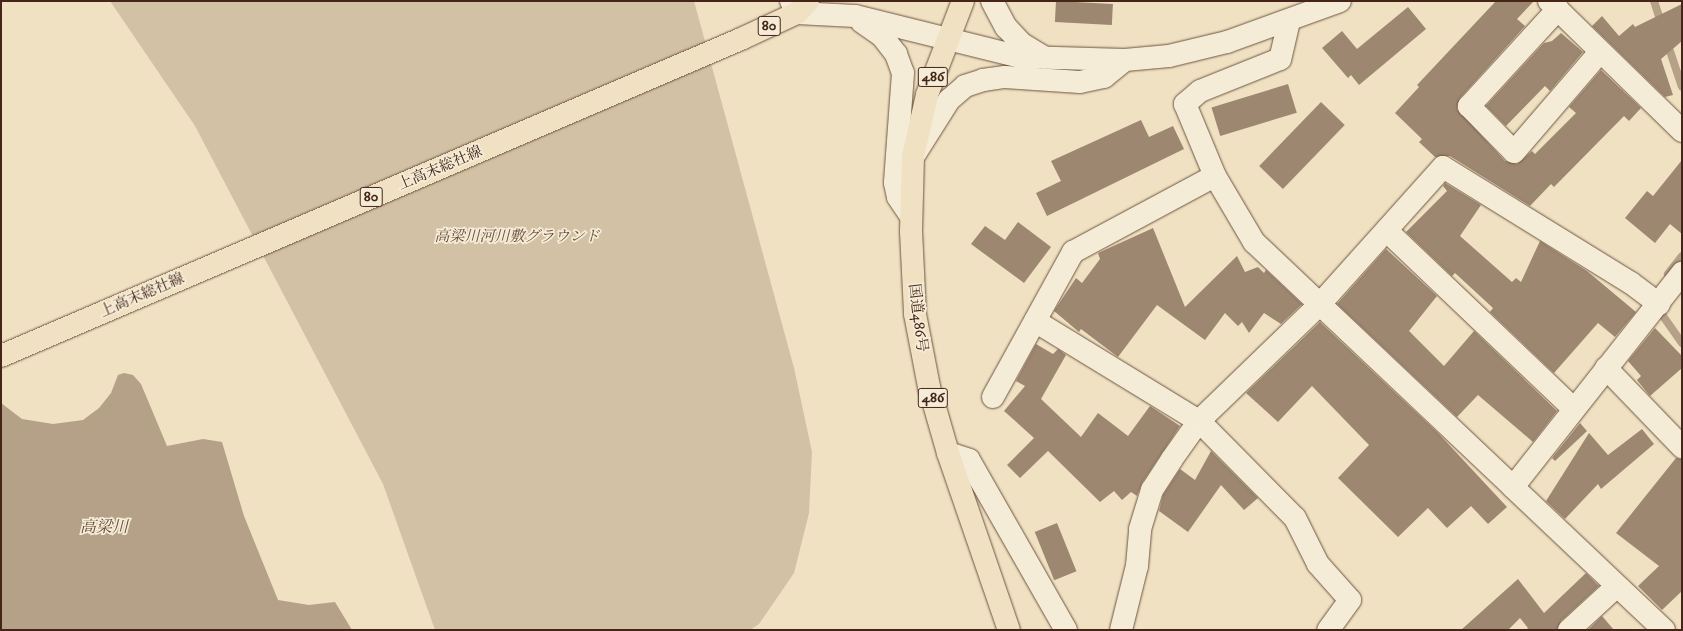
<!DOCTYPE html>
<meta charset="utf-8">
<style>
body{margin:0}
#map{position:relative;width:1683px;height:631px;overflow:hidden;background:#efe1c1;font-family:"IM FELL DW Pica","Noto Serif JP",serif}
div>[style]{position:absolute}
.green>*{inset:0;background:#d2c1a4}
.water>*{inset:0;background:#b5a188}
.stream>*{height:8px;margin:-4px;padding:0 4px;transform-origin:4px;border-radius:4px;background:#b5a188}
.building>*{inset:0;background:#9d8770;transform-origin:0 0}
.roads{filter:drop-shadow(0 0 1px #6f5442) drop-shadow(0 0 1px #6f5442)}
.minor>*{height:22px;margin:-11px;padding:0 11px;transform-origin:11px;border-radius:11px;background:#f5ecd7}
.major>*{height:22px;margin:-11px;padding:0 11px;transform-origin:11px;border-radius:11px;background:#efe1c1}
.highway>*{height:22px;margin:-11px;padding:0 11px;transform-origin:11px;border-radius:11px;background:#efe1c1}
span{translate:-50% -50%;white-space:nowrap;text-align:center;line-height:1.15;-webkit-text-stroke:3.5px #f5ecd7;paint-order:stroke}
.shield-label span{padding:1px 3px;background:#f5ecd7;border:1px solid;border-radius:3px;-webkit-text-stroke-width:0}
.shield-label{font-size:14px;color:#442518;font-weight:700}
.street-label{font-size:15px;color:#442518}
.park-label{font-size:15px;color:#684c3b;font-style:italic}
.water-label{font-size:16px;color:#664a3a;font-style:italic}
.frame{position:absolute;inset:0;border:2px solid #442518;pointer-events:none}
</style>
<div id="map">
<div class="green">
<i style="clip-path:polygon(110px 1px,694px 1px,794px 368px,812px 452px,809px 513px,794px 573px,759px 624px,750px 630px,435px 630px,383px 484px,195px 126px)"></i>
</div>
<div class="water">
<i style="clip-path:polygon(124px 373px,133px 375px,141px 384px,167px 446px,203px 439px,222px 442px,244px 516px,278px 600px,309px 605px,335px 602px,352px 630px,1px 630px,1px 403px,22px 419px,53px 424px,83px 420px,99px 408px,111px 393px,118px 375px)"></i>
</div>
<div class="stream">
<i style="left:1654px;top:1px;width:25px;rotate:72deg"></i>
<i style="left:1667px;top:42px;width:47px;rotate:71.6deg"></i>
<i style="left:1668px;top:274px;width:23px;rotate:-52deg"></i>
<i style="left:1660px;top:305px;width:11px;rotate:75deg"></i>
<i style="left:1663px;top:316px;width:33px;rotate:55deg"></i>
</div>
<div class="building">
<i style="left:1056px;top:1px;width:57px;height:21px;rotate:3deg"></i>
<i style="clip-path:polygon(1496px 1px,1534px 1px,1517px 19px,1525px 26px,1460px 98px,1457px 109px,1505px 161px,1517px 164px,1532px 151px,1535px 154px,1576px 113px,1569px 107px,1601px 70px,1641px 108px,1629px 121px,1624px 116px,1554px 187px,1551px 184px,1530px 206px,1450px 156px,1435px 157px,1419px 142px,1422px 139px,1395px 113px,1419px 87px,1417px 85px)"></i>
<i style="clip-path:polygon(1682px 4px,1682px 41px,1661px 59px,1673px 95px,1665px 97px,1592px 26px,1602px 16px,1619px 36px,1633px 24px,1635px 27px)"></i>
<i style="clip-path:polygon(1408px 7px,1426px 29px,1359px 85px,1351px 75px,1348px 78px,1322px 48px,1342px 31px,1357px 49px)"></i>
<i style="clip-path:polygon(1561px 33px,1583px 52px,1550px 91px,1545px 86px,1506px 126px,1486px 106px,1544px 43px,1552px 41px)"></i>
<i style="left:1288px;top:84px;width:30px;height:80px;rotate:73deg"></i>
<i style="left:1321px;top:102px;width:33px;height:89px;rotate:44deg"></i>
<i style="clip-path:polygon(1141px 120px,1149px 137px,1173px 126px,1184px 149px,1047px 216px,1036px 193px,1061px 181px,1051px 161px)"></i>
<i style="clip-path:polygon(1682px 160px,1682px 234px,1670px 224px,1655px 243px,1625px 218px,1647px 191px,1653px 196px)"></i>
<i style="clip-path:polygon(1445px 183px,1481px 205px,1460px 236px,1512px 282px,1516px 278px,1521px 282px,1540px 241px,1587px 271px,1636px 312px,1615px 337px,1598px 323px,1554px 373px,1490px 312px,1493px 308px,1455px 273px,1452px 276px,1406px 232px,1447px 191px,1443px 186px)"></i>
<i style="clip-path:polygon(1018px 222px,1051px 247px,1024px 283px,971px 244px,985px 226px,1005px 240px)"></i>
<i style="clip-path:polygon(1153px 228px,1185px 307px,1237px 256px,1245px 272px,1258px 267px,1264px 273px,1266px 270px,1302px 304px,1281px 324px,1264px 313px,1249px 333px,1242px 322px,1238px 326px,1225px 313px,1205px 340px,1157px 305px,1118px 357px,1081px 329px,1079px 332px,1054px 311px,1076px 278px,1082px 283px,1100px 259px,1098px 253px)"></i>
<i style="clip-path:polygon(1386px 249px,1437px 296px,1409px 331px,1444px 366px,1474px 331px,1557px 411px,1533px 442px,1478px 395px,1457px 417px,1337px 304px)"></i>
<i style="clip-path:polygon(1320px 322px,1439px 434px,1507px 507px,1488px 524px,1471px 506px,1447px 528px,1428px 508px,1398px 537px,1338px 478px,1369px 445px,1312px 386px,1278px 422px,1246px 393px)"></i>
<i style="clip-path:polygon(1655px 328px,1682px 356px,1682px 368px,1650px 396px,1637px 380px,1641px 376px,1628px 361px)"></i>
<i style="clip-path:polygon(1036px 344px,1053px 354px,1058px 349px,1066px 355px,1041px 399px,1081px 437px,1098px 413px,1128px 436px,1150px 406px,1180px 426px,1142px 483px,1137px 496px,1131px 492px,1122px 500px,1114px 491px,1100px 502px,1048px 451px,1020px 478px,1007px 465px,1034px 438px,1004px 411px,1025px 386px,1016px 381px)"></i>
<i style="clip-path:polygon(1580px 423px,1587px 431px,1555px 461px,1552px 458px)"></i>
<i style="clip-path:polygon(1642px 429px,1654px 444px,1601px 489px,1598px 484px,1565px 519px,1546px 501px,1589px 433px,1608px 455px)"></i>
<i style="clip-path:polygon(1211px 451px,1258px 498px,1244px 510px,1221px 485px,1188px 532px,1159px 511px,1163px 495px,1180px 469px,1195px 480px)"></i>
<i style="clip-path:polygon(1676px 458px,1682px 459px,1682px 591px,1662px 610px,1638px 586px,1659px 566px,1616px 533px)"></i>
<i style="left:1057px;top:523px;width:52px;height:24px;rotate:68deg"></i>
<i style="clip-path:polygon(1586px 573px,1599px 586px,1561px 621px,1557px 630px,1526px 630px,1528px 628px,1520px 618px,1508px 630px,1461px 630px,1518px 579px,1544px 613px)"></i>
<i style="clip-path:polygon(1602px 616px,1614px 630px,1588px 630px)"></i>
</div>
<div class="roads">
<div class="minor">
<i style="left:791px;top:1px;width:13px;rotate:63deg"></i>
<i style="left:797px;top:13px;width:58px;rotate:3deg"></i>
<i style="left:855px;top:16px;width:171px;rotate:13.9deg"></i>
<i style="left:1021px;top:57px;width:104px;rotate:1.7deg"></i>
<i style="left:1125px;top:60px;width:44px;rotate:-5.2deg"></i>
<i style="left:1169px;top:56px;width:60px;rotate:-13.6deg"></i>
<i style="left:1227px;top:42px;width:120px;rotate:-19.9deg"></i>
<i style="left:992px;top:1px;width:30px;rotate:62deg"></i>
<i style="left:1006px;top:27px;width:23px;rotate:47deg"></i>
<i style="left:1022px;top:44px;width:26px;rotate:31deg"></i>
<i style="left:1549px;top:1px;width:186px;rotate:44.3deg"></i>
<i style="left:1558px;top:9px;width:132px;rotate:132.5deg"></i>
<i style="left:1469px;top:106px;width:64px;rotate:45.6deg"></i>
<i style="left:1514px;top:152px;width:132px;rotate:-49.3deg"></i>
<i style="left:1289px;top:21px;width:39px;rotate:103deg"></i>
<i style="left:1280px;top:59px;width:86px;rotate:158.2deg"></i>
<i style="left:1200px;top:91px;width:20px;rotate:139deg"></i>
<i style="left:1185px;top:104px;width:78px;rotate:67.4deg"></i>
<i style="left:1215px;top:176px;width:77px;rotate:59.4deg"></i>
<i style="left:1254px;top:242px;width:357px;rotate:43.4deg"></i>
<i style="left:862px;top:22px;width:24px;rotate:35deg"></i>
<i style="left:882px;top:36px;width:23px;rotate:52deg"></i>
<i style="left:896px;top:54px;width:20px;rotate:70deg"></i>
<i style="left:903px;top:73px;width:110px;rotate:94.2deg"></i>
<i style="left:895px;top:183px;width:14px;rotate:78deg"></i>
<i style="left:898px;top:197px;width:23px;rotate:56deg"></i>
<i style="left:915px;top:154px;width:64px;rotate:-57.8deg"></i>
<i style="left:949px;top:100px;width:21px;rotate:-41deg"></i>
<i style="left:965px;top:86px;width:19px;rotate:-18deg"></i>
<i style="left:983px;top:80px;width:22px;rotate:-8deg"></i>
<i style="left:1005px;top:77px;width:75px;rotate:3.8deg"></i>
<i style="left:1080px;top:82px;width:25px;rotate:-12deg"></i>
<i style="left:1104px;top:77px;width:27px;rotate:-39deg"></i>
<i style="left:1387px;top:231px;width:258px;rotate:43.6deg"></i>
<i style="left:1035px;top:321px;width:192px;rotate:31.4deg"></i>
<i style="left:1199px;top:421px;width:136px;rotate:45.3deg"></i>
<i style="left:1295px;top:518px;width:51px;rotate:63.4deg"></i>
<i style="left:1318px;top:564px;width:48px;rotate:48.4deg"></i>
<i style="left:1350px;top:600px;width:37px;rotate:126deg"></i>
<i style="left:1606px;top:368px;width:110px;rotate:46.1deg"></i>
<i style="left:993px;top:397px;width:166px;rotate:-61.1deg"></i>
<i style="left:1073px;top:252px;width:161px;rotate:-28.2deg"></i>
<i style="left:948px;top:453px;width:22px;rotate:18deg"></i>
<i style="left:969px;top:460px;width:196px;rotate:60.3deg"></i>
<i style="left:1121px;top:630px;width:66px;rotate:-76deg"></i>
<i style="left:1137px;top:566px;width:37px;rotate:-85deg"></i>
<i style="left:1140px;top:529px;width:41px;rotate:-72.9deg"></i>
<i style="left:1152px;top:490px;width:37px;rotate:-57deg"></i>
<i style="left:1172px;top:459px;width:47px;rotate:-54.6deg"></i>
<i style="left:1199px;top:421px;width:168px;rotate:-44deg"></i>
<i style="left:1320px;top:304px;width:184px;rotate:-48.1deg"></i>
<i style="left:1443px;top:167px;width:221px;rotate:31.7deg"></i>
<i style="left:1631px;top:283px;width:35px;rotate:37deg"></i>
<i style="left:1569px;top:630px;width:64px;rotate:-42.5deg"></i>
<i style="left:1664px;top:630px;width:208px;rotate:-136.6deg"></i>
<i style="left:1513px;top:487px;width:273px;rotate:-51.7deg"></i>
</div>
<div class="major">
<i style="left:1px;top:356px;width:805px;rotate:-23.19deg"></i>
<i style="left:741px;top:39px;width:62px;rotate:-24.9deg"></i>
<i style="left:797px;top:13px;width:16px;rotate:-47deg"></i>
</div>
<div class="highway">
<i style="left:963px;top:1px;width:101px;rotate:111deg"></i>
<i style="left:927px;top:95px;width:63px;rotate:102.9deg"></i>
<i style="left:913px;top:156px;width:75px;rotate:91.5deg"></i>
<i style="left:911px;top:231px;width:83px;rotate:87.2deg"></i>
<i style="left:915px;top:314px;width:74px;rotate:79.1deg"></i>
<i style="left:929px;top:387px;width:69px;rotate:73.9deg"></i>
<i style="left:948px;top:453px;width:187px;rotate:71deg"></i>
</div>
</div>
<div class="shield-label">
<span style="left:769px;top:26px">80</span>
<span style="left:933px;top:77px">486</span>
<span style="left:371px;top:197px">80</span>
<span style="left:933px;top:398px">486</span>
</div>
<div class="street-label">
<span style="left:440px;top:168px;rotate:-23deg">上高末総社線</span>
<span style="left:142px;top:295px;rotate:-23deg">上高末総社線</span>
<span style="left:918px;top:318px;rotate:83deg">国道486号</span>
</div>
<div class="park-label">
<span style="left:517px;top:237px">高梁川河川敷グラウンド</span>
</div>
<div class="water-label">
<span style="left:104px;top:527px">高梁川</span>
</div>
<div class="frame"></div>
</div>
